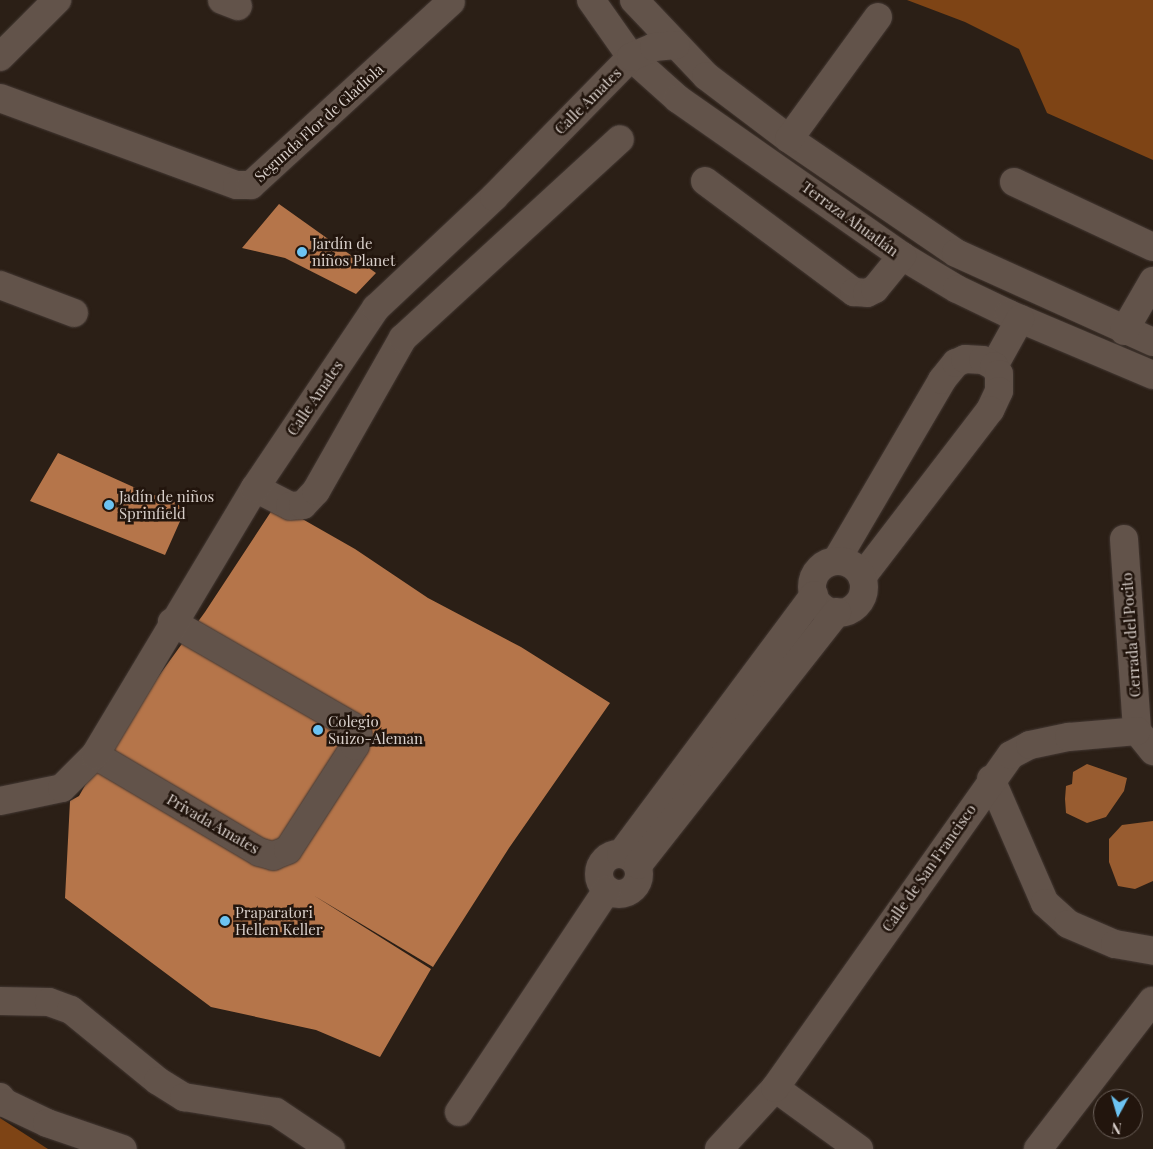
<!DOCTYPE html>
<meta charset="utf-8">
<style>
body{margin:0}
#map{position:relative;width:1153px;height:1149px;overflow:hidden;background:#2b1f16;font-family:"Playfair Display",serif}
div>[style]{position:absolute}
.forest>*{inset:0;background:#7e4415}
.water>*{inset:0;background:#985c30}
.building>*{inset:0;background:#b5754a}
.roads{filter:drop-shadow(0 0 1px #433833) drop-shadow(0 0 1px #433833)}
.minor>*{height:28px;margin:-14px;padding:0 14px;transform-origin:14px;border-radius:14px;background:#62534a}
.minor>.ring{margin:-14px;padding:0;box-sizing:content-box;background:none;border:28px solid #62534a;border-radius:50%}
.dots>*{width:14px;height:14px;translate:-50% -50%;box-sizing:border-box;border:2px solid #22150d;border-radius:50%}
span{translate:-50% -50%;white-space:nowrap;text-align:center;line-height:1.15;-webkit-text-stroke:5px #22150d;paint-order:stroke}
.street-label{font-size:15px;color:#d9d0cb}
.poi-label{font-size:15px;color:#d9d0cb}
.left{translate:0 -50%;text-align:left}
.north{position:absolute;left:1093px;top:1089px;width:50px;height:50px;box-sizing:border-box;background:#22150d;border:1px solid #6b6059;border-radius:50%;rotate:186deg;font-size:14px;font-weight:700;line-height:20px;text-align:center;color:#d9d0cb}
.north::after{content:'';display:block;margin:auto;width:18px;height:22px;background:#6cc3f2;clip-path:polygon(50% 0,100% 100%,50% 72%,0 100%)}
</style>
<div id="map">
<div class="forest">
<i style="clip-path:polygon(907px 0,1153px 0,1153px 160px,1047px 113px,1019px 49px,965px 22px)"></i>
<i style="clip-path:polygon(0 1118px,48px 1149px,0 1149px)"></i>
</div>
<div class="water">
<i style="clip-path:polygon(1087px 764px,1127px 778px,1124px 791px,1106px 817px,1087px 823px,1066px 813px,1065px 799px,1066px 786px,1072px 784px,1073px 772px)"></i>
<i style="clip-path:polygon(1153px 821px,1153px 881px,1135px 889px,1118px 886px,1109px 862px,1109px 839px,1122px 825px)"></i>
</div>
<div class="building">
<i style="clip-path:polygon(279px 204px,376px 273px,356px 294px,285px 258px,242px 248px)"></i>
<i style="clip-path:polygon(58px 453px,149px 494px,171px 499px,185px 510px,165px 555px,30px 501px)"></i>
<i style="clip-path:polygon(276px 504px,355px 549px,428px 598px,521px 647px,610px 703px,509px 848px,433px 967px,313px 895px,431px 969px,380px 1057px,316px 1030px,211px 1007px,65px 898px,70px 801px,79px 796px,105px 750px,205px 612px)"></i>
</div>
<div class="roads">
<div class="minor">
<i style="left:222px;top:0;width:17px;rotate:21deg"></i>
<i style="left:591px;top:0;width:70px;rotate:54.9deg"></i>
<i style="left:631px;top:57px;width:63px;rotate:41.8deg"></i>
<i style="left:678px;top:99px;width:274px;rotate:35deg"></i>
<i style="left:902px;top:256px;width:64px;rotate:31deg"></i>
<i style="left:957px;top:289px;width:58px;rotate:25.7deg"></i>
<i style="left:1009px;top:314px;width:156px;rotate:23deg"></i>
<i style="left:634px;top:0;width:105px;rotate:46.5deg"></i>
<i style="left:706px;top:76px;width:104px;rotate:37.2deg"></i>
<i style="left:789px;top:139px;width:202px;rotate:34.3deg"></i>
<i style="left:956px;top:253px;width:216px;rotate:24.3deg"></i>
<i style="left:0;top:57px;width:81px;rotate:-45deg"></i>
<i style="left:0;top:98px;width:252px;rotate:20.2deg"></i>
<i style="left:237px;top:185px;width:14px"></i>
<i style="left:251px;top:185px;width:271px;rotate:-42.5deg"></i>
<i style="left:789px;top:139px;width:151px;rotate:-53.9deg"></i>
<i style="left:705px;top:181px;width:186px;rotate:36.7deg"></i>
<i style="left:854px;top:292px;width:13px;rotate:4deg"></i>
<i style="left:867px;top:293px;width:9px;rotate:-27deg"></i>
<i style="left:875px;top:289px;width:43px;rotate:-50.7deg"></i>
<i style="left:1014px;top:182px;width:153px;rotate:25.1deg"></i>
<i style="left:0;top:285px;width:79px;rotate:20.7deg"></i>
<i style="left:1124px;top:331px;width:58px;rotate:-59.9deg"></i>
<i style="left:994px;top:366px;width:54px;rotate:-61deg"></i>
<i style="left:255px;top:488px;width:39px;rotate:27deg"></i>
<i style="left:290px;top:506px;width:13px;rotate:-4deg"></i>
<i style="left:303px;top:505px;width:19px;rotate:-47deg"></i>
<i style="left:316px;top:491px;width:176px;rotate:-60.4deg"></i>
<i style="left:403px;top:338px;width:294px;rotate:-42.5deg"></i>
<i style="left:1124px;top:539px;width:192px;rotate:86.1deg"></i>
<i style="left:836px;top:561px;width:210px;rotate:-59.6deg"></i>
<i style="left:942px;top:380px;width:22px;rotate:-51deg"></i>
<i style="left:956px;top:363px;width:10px;rotate:-24deg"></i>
<i style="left:965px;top:359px;width:18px;rotate:3deg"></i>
<i style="left:983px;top:360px;width:13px;rotate:29deg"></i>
<i style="left:994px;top:366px;width:9px;rotate:58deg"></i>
<i style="left:999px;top:374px;width:17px;rotate:90deg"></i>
<i style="left:999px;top:391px;width:21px;rotate:115deg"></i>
<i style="left:990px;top:410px;width:210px;rotate:127.5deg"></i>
<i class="ring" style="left:812px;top:561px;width:24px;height:24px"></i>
<i style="left:1137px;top:731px;width:26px;rotate:51deg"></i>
<i style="left:95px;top:755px;width:191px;rotate:30.6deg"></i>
<i style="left:259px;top:852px;width:15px;rotate:16deg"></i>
<i style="left:273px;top:856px;width:16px;rotate:-22deg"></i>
<i style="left:288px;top:850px;width:124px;rotate:-57.2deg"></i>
<i style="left:355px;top:746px;width:11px;rotate:-75deg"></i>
<i style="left:358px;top:735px;width:11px;rotate:-124deg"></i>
<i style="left:352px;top:726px;width:208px;rotate:-150deg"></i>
<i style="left:991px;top:779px;width:135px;rotate:66.5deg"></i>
<i style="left:1045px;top:903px;width:31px;rotate:42deg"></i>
<i style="left:1068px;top:924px;width:51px;rotate:23.1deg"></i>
<i style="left:1115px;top:944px;width:39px;rotate:10deg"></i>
<i style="left:0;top:801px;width:63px;rotate:-11.8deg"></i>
<i style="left:62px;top:788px;width:47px;rotate:-45deg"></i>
<i style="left:95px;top:755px;width:311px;rotate:-59.1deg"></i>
<i style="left:255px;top:488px;width:217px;rotate:-56.1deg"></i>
<i style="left:376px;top:308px;width:162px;rotate:-43.2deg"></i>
<i style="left:494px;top:197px;width:196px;rotate:-45.6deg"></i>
<i style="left:631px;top:57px;width:25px;rotate:-23deg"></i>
<i style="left:654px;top:47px;width:22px;rotate:-5deg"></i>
<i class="ring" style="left:599px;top:854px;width:12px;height:12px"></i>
<i style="left:621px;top:854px;width:323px;rotate:-53.3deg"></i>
<i style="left:638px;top:865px;width:322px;rotate:-51.8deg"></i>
<i style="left:0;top:1001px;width:49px;rotate:1.2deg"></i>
<i style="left:49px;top:1002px;width:23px;rotate:20deg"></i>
<i style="left:71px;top:1010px;width:112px;rotate:39.2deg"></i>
<i style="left:158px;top:1081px;width:31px;rotate:32deg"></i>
<i style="left:184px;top:1097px;width:93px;rotate:9.3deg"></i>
<i style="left:276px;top:1112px;width:66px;rotate:33.9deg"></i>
<i style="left:775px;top:1088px;width:104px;rotate:36deg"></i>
<i style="left:0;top:1097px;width:8px;rotate:50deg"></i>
<i style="left:5px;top:1103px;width:47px;rotate:25.5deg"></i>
<i style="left:47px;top:1123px;width:80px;rotate:18.9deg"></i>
<i style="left:459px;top:1112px;width:267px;rotate:-56.3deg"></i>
<i style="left:719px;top:1149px;width:83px;rotate:-47.4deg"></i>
<i style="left:775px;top:1088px;width:408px;rotate:-54.7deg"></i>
<i style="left:1011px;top:755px;width:21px;rotate:-28deg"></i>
<i style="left:1030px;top:745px;width:40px;rotate:-12deg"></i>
<i style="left:1069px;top:737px;width:68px;rotate:-5deg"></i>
<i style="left:1038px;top:1149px;width:187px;rotate:-52.4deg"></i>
</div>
</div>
<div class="dots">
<i style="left:302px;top:252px;background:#6cc3f2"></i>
<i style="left:109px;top:505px;background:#6cc3f2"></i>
<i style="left:318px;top:730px;background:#6cc3f2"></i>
<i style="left:225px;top:921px;background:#6cc3f2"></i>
</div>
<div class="street-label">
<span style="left:588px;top:101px;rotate:-45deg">Calle Amates</span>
<span style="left:319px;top:123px;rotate:-42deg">Segunda Flor de Gladiola</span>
<span style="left:850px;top:219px;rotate:36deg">Terraza Ahuatlán</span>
<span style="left:315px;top:398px;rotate:-56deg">Calle Amates</span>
<span style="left:1131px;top:635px;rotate:-94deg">Cerrada del Pocito</span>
<span style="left:213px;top:824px;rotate:30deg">Privada Amates</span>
<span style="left:929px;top:868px;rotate:-55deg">Calle de San Francisco</span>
</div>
<div class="poi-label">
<span class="left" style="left:312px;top:252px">Jardín de<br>niños Planet</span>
<span class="left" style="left:119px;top:505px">Jadín de niños<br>Sprinfield</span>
<span class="left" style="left:328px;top:730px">Colegio<br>Suizo-Aleman</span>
<span class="left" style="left:235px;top:921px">Praparatori<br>Hellen Keller</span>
</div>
<div class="north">N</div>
</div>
